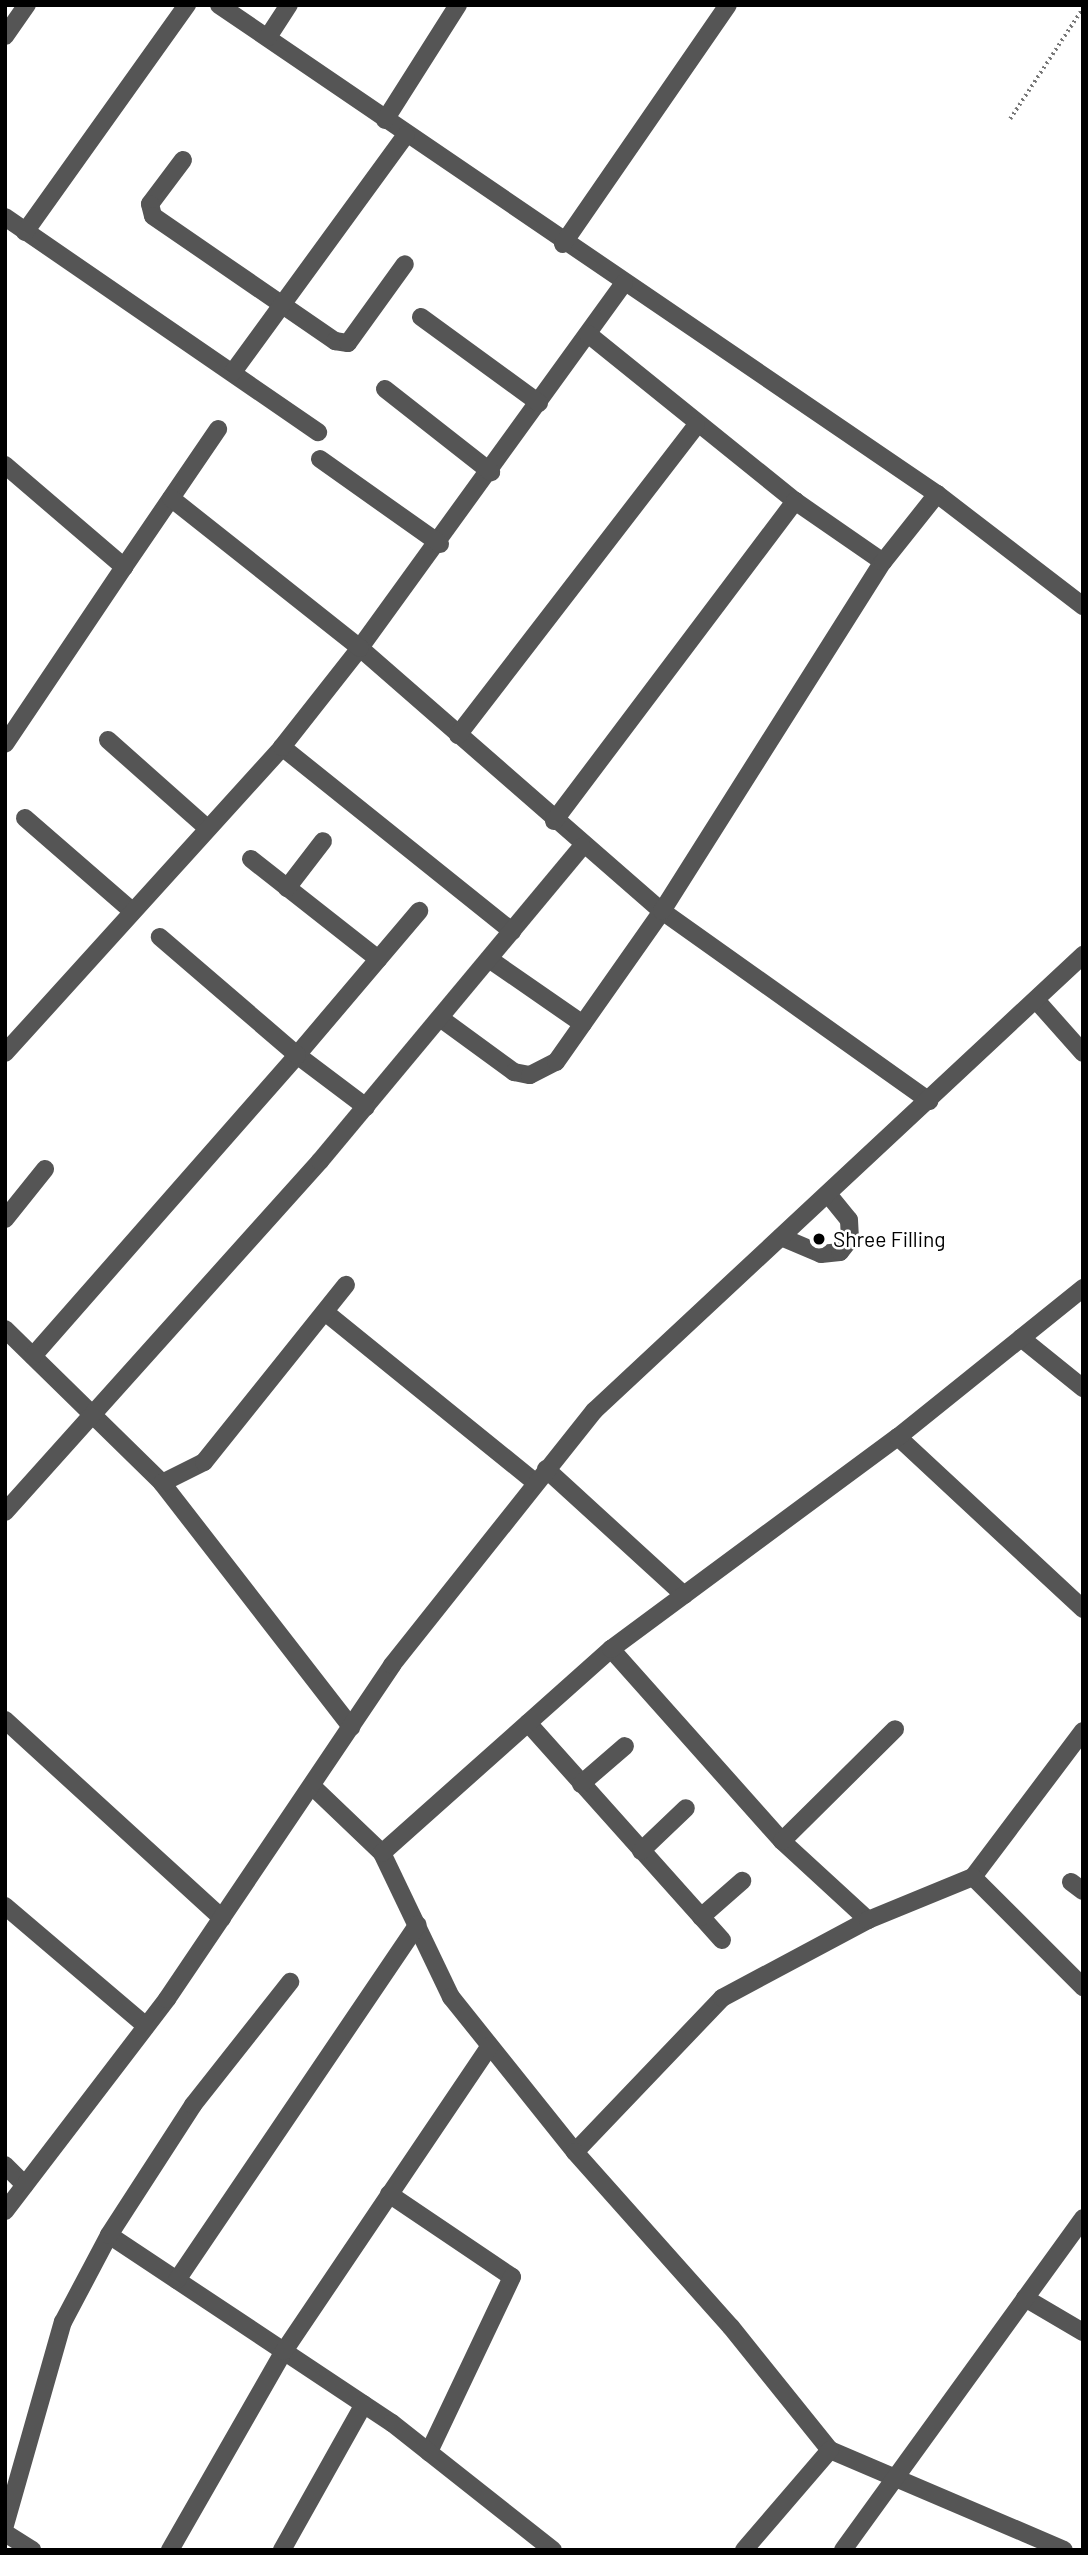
<!DOCTYPE html>
<style>
body{margin:0}
#map{position:relative;width:1088px;height:2555px;overflow:hidden;background:#fff;font-family:Barlow,sans-serif}
div>[style]{position:absolute}
.path>*{height:3.5px;margin-top:-1.75px;transform-origin:0;background:repeating-linear-gradient(90deg,#777 0 2px,transparent 0 5.5px)}
.minor>*{height:18px;margin:-9px;padding:0 9px;transform-origin:9px;border-radius:9px;background:#555}
.dots>*{width:19px;height:19px;translate:-50% -50%;box-sizing:border-box;border:4px solid #fff;border-radius:50%}
span{translate:-50% -50%;white-space:nowrap;text-align:center;line-height:1.15;-webkit-text-stroke:5px #fff;paint-order:stroke}
.poi-label{font-size:21px;color:#000}
.left{translate:0 -50%;text-align:left}
.frame{position:absolute;inset:0;border:7px solid #000;pointer-events:none}
</style>
<div id="map">
<div class="path">
<i style="left:1010px;top:119px;width:133px;rotate:-56.7deg"></i>
</div>
<div class="minor">
<i style="left:219px;top:5px;width:869px;rotate:34.26deg"></i>
<i style="left:937px;top:494px;width:184px;rotate:37.5deg"></i>
<i style="left:5px;top:36px;width:38px;rotate:-55deg"></i>
<i style="left:268px;top:37px;width:38px;rotate:-57deg"></i>
<i style="left:385px;top:120px;width:136px;rotate:-57.6deg"></i>
<i style="left:183px;top:160px;width:55px;rotate:126.9deg"></i>
<i style="left:150px;top:204px;width:12px;rotate:76deg"></i>
<i style="left:153px;top:216px;width:221px;rotate:34.5deg"></i>
<i style="left:335px;top:341px;width:13px;rotate:9deg"></i>
<i style="left:348px;top:343px;width:97px;rotate:-54.2deg"></i>
<i style="left:5px;top:217px;width:380px;rotate:34.5deg"></i>
<i style="left:25px;top:232px;width:279px;rotate:-54.5deg"></i>
<i style="left:563px;top:244px;width:290px;rotate:-55.4deg"></i>
<i style="left:624px;top:283px;width:450px;rotate:125.9deg"></i>
<i style="left:360px;top:648px;width:400px;rotate:41.1deg"></i>
<i style="left:662px;top:911px;width:328px;rotate:35.4deg"></i>
<i style="left:421px;top:317px;width:146px;rotate:36.1deg"></i>
<i style="left:588px;top:334px;width:266px;rotate:38.9deg"></i>
<i style="left:233px;top:372px;width:293px;rotate:-53.9deg"></i>
<i style="left:385px;top:389px;width:135px;rotate:38.1deg"></i>
<i style="left:320px;top:459px;width:147px;rotate:35.3deg"></i>
<i style="left:5px;top:465px;width:157px;rotate:40.6deg"></i>
<i style="left:124px;top:567px;width:213px;rotate:123.9deg"></i>
<i style="left:124px;top:567px;width:167px;rotate:-55.7deg"></i>
<i style="left:458px;top:735px;width:390px;rotate:-52.4deg"></i>
<i style="left:108px;top:740px;width:132px;rotate:41.6deg"></i>
<i style="left:282px;top:747px;width:295px;rotate:38.7deg"></i>
<i style="left:25px;top:818px;width:142px;rotate:41deg"></i>
<i style="left:554px;top:821px;width:401px;rotate:-53deg"></i>
<i style="left:795px;top:501px;width:107px;rotate:34.7deg"></i>
<i style="left:251px;top:859px;width:162px;rotate:38.2deg"></i>
<i style="left:287px;top:888px;width:59px;rotate:-52.5deg"></i>
<i style="left:489px;top:959px;width:114px;rotate:34.7deg"></i>
<i style="left:1036px;top:1000px;width:71px;rotate:48.4deg"></i>
<i style="left:440px;top:1018px;width:92px;rotate:36.1deg"></i>
<i style="left:514px;top:1072px;width:16px;rotate:11deg"></i>
<i style="left:530px;top:1075px;width:29px;rotate:-27deg"></i>
<i style="left:556px;top:1062px;width:184px;rotate:-54.9deg"></i>
<i style="left:662px;top:911px;width:413px;rotate:-57.7deg"></i>
<i style="left:883px;top:562px;width:87px;rotate:-51.5deg"></i>
<i style="left:5px;top:1053px;width:413px;rotate:-47.8deg"></i>
<i style="left:282px;top:747px;width:126px;rotate:-51.8deg"></i>
<i style="left:360px;top:648px;width:241px;rotate:-141.6deg"></i>
<i style="left:366px;top:1107px;width:86px;rotate:-143deg"></i>
<i style="left:297px;top:1055px;width:189px;rotate:-49.7deg"></i>
<i style="left:5px;top:1219px;width:64px;rotate:-51.3deg"></i>
<i style="left:781px;top:1237px;width:43px;rotate:23deg"></i>
<i style="left:821px;top:1254px;width:19px;rotate:-6deg"></i>
<i style="left:840px;top:1252px;width:16px;rotate:-52deg"></i>
<i style="left:850px;top:1239px;width:19px;rotate:-93deg"></i>
<i style="left:849px;top:1220px;width:33px;rotate:-129deg"></i>
<i style="left:325px;top:1312px;width:270px;rotate:39deg"></i>
<i style="left:5px;top:1329px;width:220px;rotate:44.4deg"></i>
<i style="left:162px;top:1483px;width:309px;rotate:52.2deg"></i>
<i style="left:1021px;top:1338px;width:80px;rotate:38.9deg"></i>
<i style="left:33px;top:1356px;width:400px;rotate:-48.7deg"></i>
<i style="left:297px;top:1055px;width:181px;rotate:-139.3deg"></i>
<i style="left:898px;top:1437px;width:253px;rotate:42.9deg"></i>
<i style="left:546px;top:1469px;width:187px;rotate:42.4deg"></i>
<i style="left:162px;top:1483px;width:47px;rotate:-26.6deg"></i>
<i style="left:204px;top:1462px;width:227px;rotate:-51.3deg"></i>
<i style="left:5px;top:1512px;width:472px;rotate:-48.1deg"></i>
<i style="left:320px;top:1161px;width:409px;rotate:-50.2deg"></i>
<i style="left:611px;top:1649px;width:257px;rotate:48.3deg"></i>
<i style="left:782px;top:1841px;width:117px;rotate:42.6deg"></i>
<i style="left:5px;top:1720px;width:294px;rotate:42.4deg"></i>
<i style="left:528px;top:1723px;width:291px;rotate:48.2deg"></i>
<i style="left:1083px;top:1731px;width:183px;rotate:127deg"></i>
<i style="left:973px;top:1877px;width:156px;rotate:45deg"></i>
<i style="left:581px;top:1784px;width:58px;rotate:-40.8deg"></i>
<i style="left:312px;top:1786px;width:97px;rotate:43.7deg"></i>
<i style="left:382px;top:1853px;width:160px;rotate:64.4deg"></i>
<i style="left:451px;top:1997px;width:198px;rotate:51.3deg"></i>
<i style="left:575px;top:2152px;width:213px;rotate:-46.3deg"></i>
<i style="left:722px;top:1998px;width:166px;rotate:-28.1deg"></i>
<i style="left:868px;top:1920px;width:113px;rotate:-22.3deg"></i>
<i style="left:782px;top:1841px;width:159px;rotate:-44.7deg"></i>
<i style="left:641px;top:1851px;width:62px;rotate:-43.7deg"></i>
<i style="left:382px;top:1853px;width:307px;rotate:-41.7deg"></i>
<i style="left:611px;top:1649px;width:357px;rotate:-36.5deg"></i>
<i style="left:898px;top:1437px;width:238px;rotate:-38.8deg"></i>
<i style="left:1071px;top:1882px;width:15px;rotate:37deg"></i>
<i style="left:5px;top:1906px;width:185px;rotate:40.4deg"></i>
<i style="left:701px;top:1917px;width:55px;rotate:-41.3deg"></i>
<i style="left:575px;top:2152px;width:234px;rotate:48.3deg"></i>
<i style="left:731px;top:2327px;width:158px;rotate:51.2deg"></i>
<i style="left:830px;top:2450px;width:254px;rotate:23.1deg"></i>
<i style="left:5px;top:2165px;width:28px;rotate:45deg"></i>
<i style="left:389px;top:2194px;width:148px;rotate:34deg"></i>
<i style="left:512px;top:2277px;width:194px;rotate:115.4deg"></i>
<i style="left:5px;top:2211px;width:267px;rotate:-52.6deg"></i>
<i style="left:167px;top:1999px;width:403px;rotate:-56deg"></i>
<i style="left:392px;top:1665px;width:325px;rotate:-51.5deg"></i>
<i style="left:594px;top:1411px;width:669px;rotate:-43deg"></i>
<i style="left:109px;top:2235px;width:340px;rotate:33.6deg"></i>
<i style="left:392px;top:2423px;width:205px;rotate:38.3deg"></i>
<i style="left:177px;top:2280px;width:429px;rotate:-55.9deg"></i>
<i style="left:1025px;top:2298px;width:67px;rotate:30.4deg"></i>
<i style="left:5px;top:2525px;width:211px;rotate:-74.1deg"></i>
<i style="left:63px;top:2322px;width:98px;rotate:-62.1deg"></i>
<i style="left:109px;top:2235px;width:155px;rotate:-57.1deg"></i>
<i style="left:193px;top:2105px;width:157px;rotate:-51.7deg"></i>
<i style="left:5px;top:2533px;width:32px;rotate:32deg"></i>
<i style="left:170px;top:2550px;width:229px;rotate:-60.2deg"></i>
<i style="left:284px;top:2351px;width:368px;rotate:-56deg"></i>
<i style="left:282px;top:2550px;width:167px;rotate:-60.7deg"></i>
<i style="left:744px;top:2550px;width:132px;rotate:-49.3deg"></i>
<i style="left:843px;top:2550px;width:410px;rotate:-54.1deg"></i>
</div>
<div class="dots">
<i style="left:819px;top:1239px;background:#000"></i>
</div>
<div class="poi-label">
<span class="left" style="left:833px;top:1239px">Shree Filling</span>
</div>
<div class="frame"></div>
</div>
